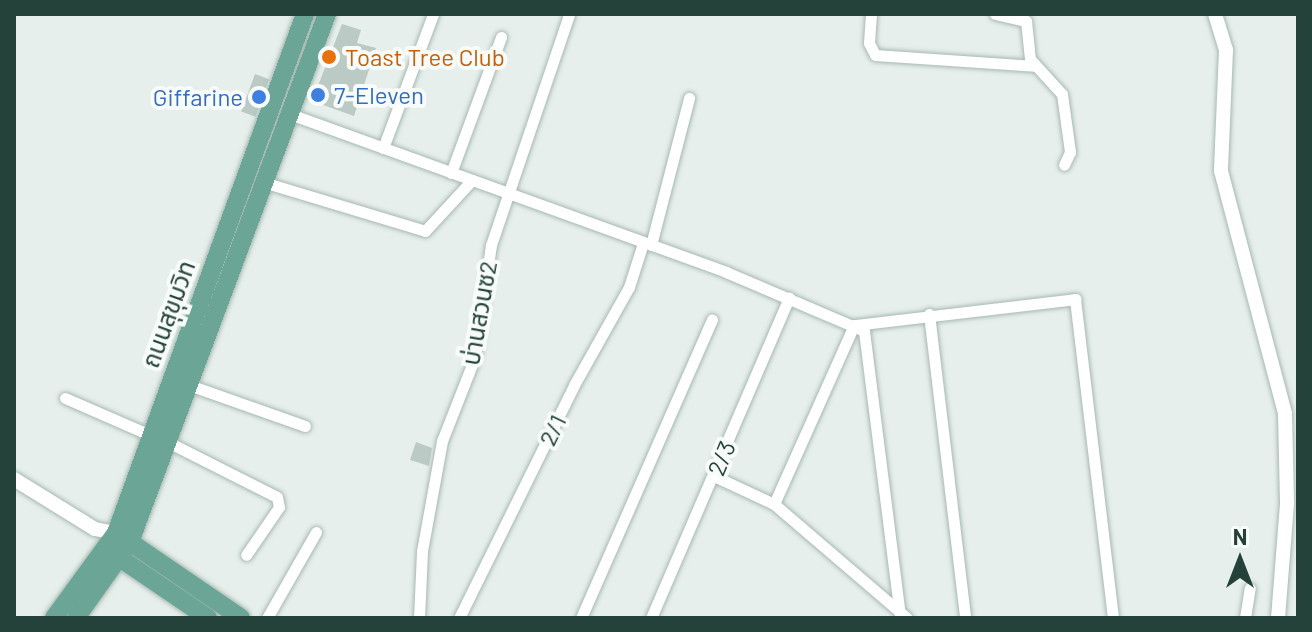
<!DOCTYPE html>
<meta charset="utf-8">
<style>
body{margin:0}
#map{position:relative;width:1312px;height:632px;overflow:hidden;background:#e6efeb;font-family:Barlow,"Noto Sans Thai",sans-serif}
div>[style]{position:absolute}
.building>*{inset:0;background:#bbcac4;transform-origin:0 0}
.roads{filter:drop-shadow(0 0 2px #a8b8b2) drop-shadow(0 0 2px #a8b8b2)}
.minor>*{height:11px;margin:-5.5px;padding:0 5.5px;transform-origin:5.5px;border-radius:5.5px;background:#fff}
.tertiary>*{height:14px;margin:-7px;padding:0 7px;transform-origin:7px;border-radius:7px;background:#fff}
.primary>*{height:18px;margin:-9px;padding:0 9px;transform-origin:9px;border-radius:9px;background:#6aa596}
.dots>*{width:22px;height:22px;translate:-50% -50%;box-sizing:border-box;border:4px solid #f7fbf9;border-radius:50%}
span{translate:-50% -50%;white-space:nowrap;text-align:center;line-height:1.15;-webkit-text-stroke:8px #f7fbf9;paint-order:stroke}
.food-label{font-size:24px;color:#c56008}
.left{translate:0 -50%;text-align:left}
.shop-label{font-size:24px;color:#366cbe}
.right{translate:-100% -50%;text-align:right}
.street-label{font-size:24px;color:#24423a}
.frame{position:absolute;inset:0;border:16px solid #24423a;pointer-events:none}
.north{position:absolute;left:1200px;top:520px;width:80px;height:80px;-webkit-text-stroke:6px #f7fbf9;paint-order:stroke;rotate:0deg;font-size:22px;font-weight:700;line-height:32px;text-align:center;color:#24423a}
.north::after{content:'';display:block;margin:auto;width:28px;height:36px;background:#24423a;clip-path:polygon(50% 0,100% 100%,50% 72%,0 100%)}
</style>
<div id="map">
<div class="building">
<i style="clip-path:polygon(342px 24px,361px 30px,357px 43px,376px 48px,354px 116px,312px 101px)"></i>
<i style="left:255px;top:74px;width:15px;height:40px;rotate:20deg"></i>
<i style="clip-path:polygon(416px 442px,432px 448px,429px 466px,410px 460px)"></i>
</div>
<div class="roads">
<div class="minor">
<i style="left:871px;top:14px;width:29px;rotate:94deg"></i>
<i style="left:869px;top:43px;width:13px;rotate:63deg"></i>
<i style="left:875px;top:55px;width:160px;rotate:3.9deg"></i>
<i style="left:995px;top:14px;width:32px;rotate:13deg"></i>
<i style="left:1026px;top:21px;width:38px;rotate:84deg"></i>
<i style="left:1030px;top:59px;width:47px;rotate:47.6deg"></i>
<i style="left:1062px;top:94px;width:59px;rotate:82.1deg"></i>
<i style="left:1070px;top:152px;width:14px;rotate:115deg"></i>
<i style="left:290px;top:114px;width:464px;rotate:19.9deg"></i>
<i style="left:726px;top:272px;width:150px;rotate:23.1deg"></i>
<i style="left:864px;top:331px;width:285px;rotate:82.8deg"></i>
<i style="left:383px;top:148px;width:143px;rotate:-69.5deg"></i>
<i style="left:451px;top:173px;width:145px;rotate:-69.8deg"></i>
<i style="left:263px;top:182px;width:169px;rotate:16.8deg"></i>
<i style="left:425px;top:231px;width:69px;rotate:-47.3deg"></i>
<i style="left:651px;top:245px;width:152px;rotate:-75.5deg"></i>
<i style="left:929px;top:314px;width:306px;rotate:83.2deg"></i>
<i style="left:855px;top:325px;width:222px;rotate:-6.7deg"></i>
<i style="left:1075px;top:299px;width:321px;rotate:83.2deg"></i>
<i style="left:189px;top:385px;width:123px;rotate:19.5deg"></i>
<i style="left:65px;top:398px;width:93px;rotate:23.5deg"></i>
<i style="left:168px;top:442px;width:122px;rotate:26.8deg"></i>
<i style="left:277px;top:497px;width:10px;rotate:79deg"></i>
<i style="left:279px;top:507px;width:58px;rotate:124.5deg"></i>
<i style="left:714px;top:476px;width:66px;rotate:25deg"></i>
<i style="left:774px;top:504px;width:175px;rotate:40.6deg"></i>
<i style="left:774px;top:504px;width:196px;rotate:-65.9deg"></i>
<i style="left:267px;top:618px;width:99px;rotate:-60.3deg"></i>
<i style="left:419px;top:618px;width:67px;rotate:-87.4deg"></i>
<i style="left:422px;top:551px;width:112px;rotate:-79.7deg"></i>
<i style="left:442px;top:441px;width:90px;rotate:-68.6deg"></i>
<i style="left:475px;top:357px;width:113px;rotate:-81.9deg"></i>
<i style="left:491px;top:245px;width:244px;rotate:-71.3deg"></i>
<i style="left:459px;top:618px;width:260px;rotate:-63.7deg"></i>
<i style="left:574px;top:385px;width:112px;rotate:-60.7deg"></i>
<i style="left:629px;top:287px;width:46px;rotate:-72.3deg"></i>
<i style="left:581px;top:618px;width:326px;rotate:-66.3deg"></i>
<i style="left:651px;top:618px;width:349px;rotate:-66.7deg"></i>
<i style="left:1245px;top:618px;width:30px;rotate:-81deg"></i>
</div>
<div class="tertiary">
<i style="left:1215px;top:14px;width:38px;rotate:73deg"></i>
<i style="left:1226px;top:50px;width:121px;rotate:92.4deg"></i>
<i style="left:1221px;top:171px;width:251px;rotate:75.2deg"></i>
<i style="left:1285px;top:414px;width:90px;rotate:88.7deg"></i>
<i style="left:1287px;top:504px;width:114px;rotate:94.5deg"></i>
<i style="left:14px;top:479px;width:95px;rotate:31.7deg"></i>
<i style="left:95px;top:529px;width:21px;rotate:11deg"></i>
</div>
<div class="primary">
<i style="left:121px;top:536px;width:145px;rotate:34.3deg"></i>
<i style="left:111px;top:552px;width:117px;rotate:34.2deg"></i>
<i style="left:54px;top:618px;width:105px;rotate:-53.9deg"></i>
<i style="left:116px;top:533px;width:552px;rotate:-69.99deg"></i>
<i style="left:76px;top:618px;width:93px;rotate:-54.6deg"></i>
<i style="left:130px;top:542px;width:564px;rotate:-69.54deg"></i>
</div>
</div>
<div class="dots">
<i style="left:329px;top:57px;background:#e8710a"></i>
<i style="left:318px;top:95px;background:#3f7fe0"></i>
<i style="left:259px;top:97px;background:#3f7fe0"></i>
</div>
<div class="food-label">
<span class="left" style="left:345px;top:57px">Toast Tree Club</span>
</div>
<div class="shop-label">
<span class="left" style="left:334px;top:95px">7-Eleven</span>
<span class="right" style="left:243px;top:97px">Giffarine</span>
</div>
<div class="street-label">
<span style="left:479px;top:313px;rotate:-80deg">บ่านสวนซ2</span>
<span style="left:168px;top:314px;rotate:-70deg">ถนนสุขุมวิท</span>
<span style="left:552px;top:430px;rotate:-64deg">2/1</span>
<span style="left:721px;top:458px;rotate:-67deg">2/3</span>
</div>
<div class="frame"></div>
<div class="north">N</div>
</div>
